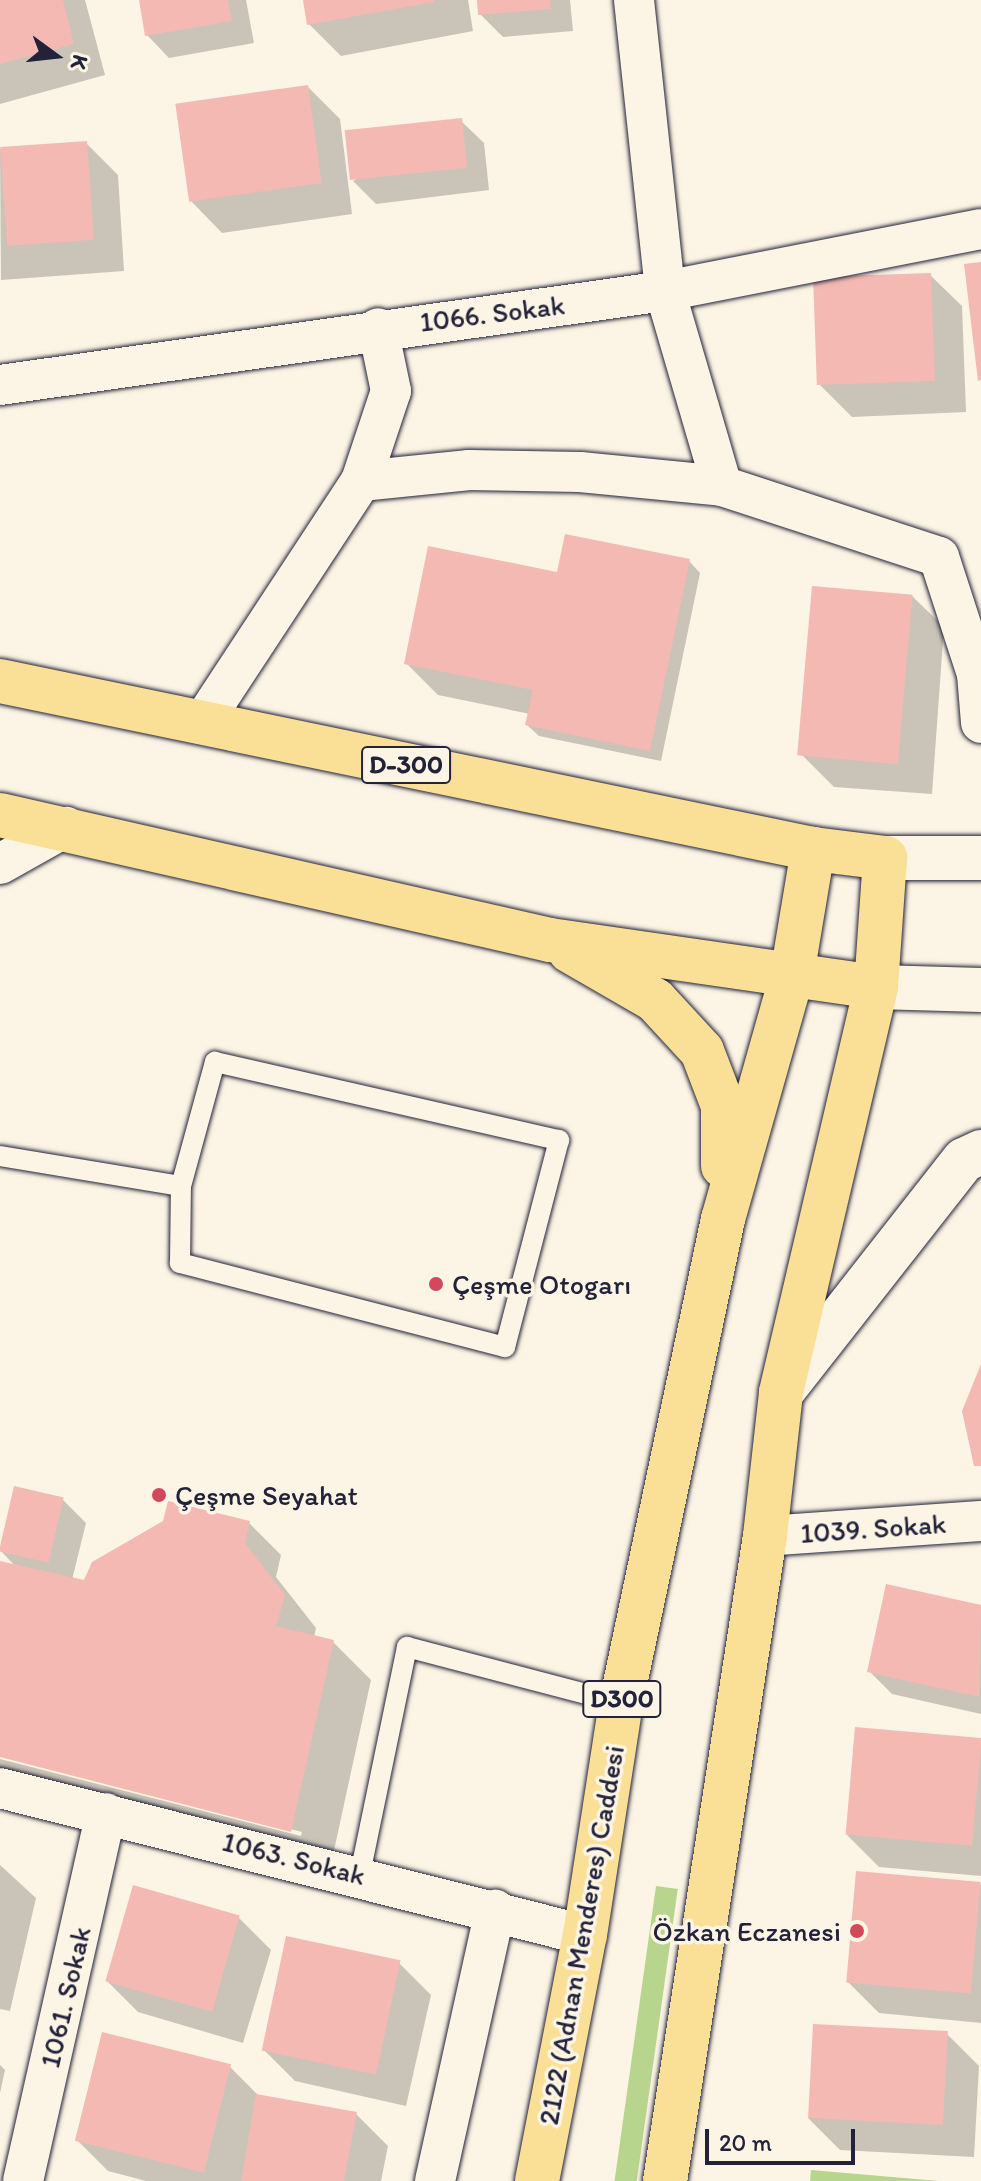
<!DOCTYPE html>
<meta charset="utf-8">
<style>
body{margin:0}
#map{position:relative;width:981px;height:2181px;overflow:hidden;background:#fcf5e5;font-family:Itim,sans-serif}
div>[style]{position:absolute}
.green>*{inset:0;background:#b8d58d;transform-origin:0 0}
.shadow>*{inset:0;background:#0003}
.building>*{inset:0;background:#f4b9b2;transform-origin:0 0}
.roads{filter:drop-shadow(0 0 2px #22223b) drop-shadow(0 0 2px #22223b)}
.service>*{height:20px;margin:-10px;padding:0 10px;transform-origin:10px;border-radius:10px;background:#fcf5e5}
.minor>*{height:40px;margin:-20px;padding:0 20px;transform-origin:20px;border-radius:20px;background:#fcf5e5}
.secondary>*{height:44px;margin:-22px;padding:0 22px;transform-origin:22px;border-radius:22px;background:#fcf5e5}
.trunk>*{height:44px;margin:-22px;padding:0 22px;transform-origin:22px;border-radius:22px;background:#fadf96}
.dots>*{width:22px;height:22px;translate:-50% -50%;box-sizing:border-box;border:4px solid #fcf5e5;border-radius:50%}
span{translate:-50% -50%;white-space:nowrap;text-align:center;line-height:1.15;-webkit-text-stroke:7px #fcf5e5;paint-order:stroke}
.shield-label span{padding:2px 6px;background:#fcf5e5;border:2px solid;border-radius:6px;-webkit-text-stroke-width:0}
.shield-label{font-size:26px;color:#22223b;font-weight:700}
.street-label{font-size:28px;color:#22223b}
.poi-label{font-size:28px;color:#22223b}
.left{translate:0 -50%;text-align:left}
.right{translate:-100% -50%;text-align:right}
.north{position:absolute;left:16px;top:16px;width:80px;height:80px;-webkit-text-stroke:6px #fcf5e5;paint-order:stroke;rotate:105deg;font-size:22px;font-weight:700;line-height:32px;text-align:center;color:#22223b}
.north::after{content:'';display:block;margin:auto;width:28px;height:36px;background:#22223b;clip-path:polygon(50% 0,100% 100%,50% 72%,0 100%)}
.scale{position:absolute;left:705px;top:2129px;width:150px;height:36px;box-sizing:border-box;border:4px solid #22223b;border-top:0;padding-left:10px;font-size:24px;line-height:28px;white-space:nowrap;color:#22223b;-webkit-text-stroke:6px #fcf5e5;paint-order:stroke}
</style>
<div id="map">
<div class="green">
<i style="left:656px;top:1886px;width:22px;height:300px;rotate:8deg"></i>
<i style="clip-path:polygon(811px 2170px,939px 2181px,810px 2181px)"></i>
</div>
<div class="shadow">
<i style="clip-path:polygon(0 0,85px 0,105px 75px,0 104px)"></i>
<i style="clip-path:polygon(141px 0,246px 0,254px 43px,169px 58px,147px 35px)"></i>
<i style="clip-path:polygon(305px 0,468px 0,473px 31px,341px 56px,309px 24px)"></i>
<i style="clip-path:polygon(479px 0,570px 0,573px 31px,503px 37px,480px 14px)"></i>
<i style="clip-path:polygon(308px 87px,340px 119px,352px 214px,222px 233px,191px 201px)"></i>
<i style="clip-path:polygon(461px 121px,484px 143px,489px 190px,376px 204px,353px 181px)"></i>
<i style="clip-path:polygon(86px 143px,118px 175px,124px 271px,1px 280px,0 149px)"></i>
<i style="clip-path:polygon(930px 275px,962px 306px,966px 412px,852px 417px,820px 385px)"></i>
<i style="clip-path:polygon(689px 561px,700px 573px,661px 761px,539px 736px,527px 725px,530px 714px,438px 695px,406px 663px,558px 577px)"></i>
<i style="clip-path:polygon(912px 596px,944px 627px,932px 794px,834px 787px,802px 755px)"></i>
<i style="clip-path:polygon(16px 1488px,63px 1500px,86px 1523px,72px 1580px,90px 1584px,249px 1523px,281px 1555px,276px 1577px,316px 1628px,314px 1637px,332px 1641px,371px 1680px,330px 1869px,0 1785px,0 1759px,301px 1836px,302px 1832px,0 1755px,0 1563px,16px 1567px,0 1550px)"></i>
<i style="clip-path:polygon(888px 1587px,981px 1607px,981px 1714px,892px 1694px,869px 1671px)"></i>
<i style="clip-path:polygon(981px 1741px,981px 1876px,879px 1867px,847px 1835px)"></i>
<i style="clip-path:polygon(0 1865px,36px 1898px,10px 2011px,0 2009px)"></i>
<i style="clip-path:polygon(981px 1884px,981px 2023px,879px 2013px,848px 1982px)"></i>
<i style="clip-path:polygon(239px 1918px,271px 1950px,243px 2043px,138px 2012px,106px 1980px)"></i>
<i style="clip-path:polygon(399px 1963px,431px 1995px,406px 2106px,295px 2081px,263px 2049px)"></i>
<i style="clip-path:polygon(947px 2034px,979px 2066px,974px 2157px,840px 2150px,808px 2118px)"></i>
<i style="clip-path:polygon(0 2065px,5px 2070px,0 2093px)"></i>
<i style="clip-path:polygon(230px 2067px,259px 2096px,356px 2114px,388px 2146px,381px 2181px,146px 2181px,108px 2171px,76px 2139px)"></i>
</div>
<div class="building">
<i style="clip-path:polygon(0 0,63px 0,74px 44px,0 64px)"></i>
<i style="clip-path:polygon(139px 0,228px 0,232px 21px,145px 36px)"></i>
<i style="clip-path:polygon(303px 0,434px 0,434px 2px,307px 25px)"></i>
<i style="clip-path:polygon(477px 0,550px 0,551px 9px,478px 15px)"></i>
<i style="left:308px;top:85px;width:99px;height:134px;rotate:82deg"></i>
<i style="left:462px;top:118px;width:50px;height:118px;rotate:84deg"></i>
<i style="left:87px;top:141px;width:99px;height:87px;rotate:86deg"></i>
<i style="clip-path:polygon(981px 262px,981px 380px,978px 381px,964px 264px)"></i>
<i style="left:931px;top:273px;width:108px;height:118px;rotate:88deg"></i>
<i style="clip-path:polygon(565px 534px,690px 559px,650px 751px,525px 725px,533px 690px,404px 664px,428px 546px,557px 572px)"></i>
<i style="left:812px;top:586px;width:101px;height:170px;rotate:5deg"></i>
<i style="clip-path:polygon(981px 1364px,981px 1466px,974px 1466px,962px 1411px)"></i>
<i style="left:14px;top:1486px;width:51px;height:67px;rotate:13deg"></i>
<i style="clip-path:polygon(168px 1501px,250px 1521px,245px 1543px,285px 1595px,276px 1626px,334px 1640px,291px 1832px,0 1757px,0 1561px,84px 1580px,92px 1562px,163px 1521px)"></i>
<i style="clip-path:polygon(886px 1584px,981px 1605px,979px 1697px,867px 1672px)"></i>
<i style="left:855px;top:1727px;width:127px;height:108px;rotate:5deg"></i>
<i style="left:856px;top:1871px;width:125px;height:112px;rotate:5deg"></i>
<i style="left:133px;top:1885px;width:111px;height:100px;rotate:16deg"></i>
<i style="left:286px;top:1936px;width:117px;height:117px;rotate:12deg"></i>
<i style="left:813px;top:2024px;width:135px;height:94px;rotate:3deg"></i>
<i style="left:102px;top:2032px;width:133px;height:112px;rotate:14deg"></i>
<i style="clip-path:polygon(256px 2094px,357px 2112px,344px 2181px,241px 2181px)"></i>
</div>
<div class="roads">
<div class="service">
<i style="left:215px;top:1062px;width:353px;rotate:12.8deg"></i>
<i style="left:559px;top:1140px;width:214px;rotate:104.6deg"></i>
<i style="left:505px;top:1347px;width:336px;rotate:-165.5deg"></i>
<i style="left:180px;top:1263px;width:77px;rotate:-89.3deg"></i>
<i style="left:181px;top:1186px;width:129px;rotate:-74.7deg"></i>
<i style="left:0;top:1156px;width:183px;rotate:9.4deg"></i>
<i style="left:360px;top:1874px;width:232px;rotate:-78.3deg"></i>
<i style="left:407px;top:1647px;width:221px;rotate:14.7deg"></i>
</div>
<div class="minor">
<i style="left:634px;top:0;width:293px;rotate:83.9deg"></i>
<i style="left:665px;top:291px;width:203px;rotate:73.7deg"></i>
<i style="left:722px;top:486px;width:228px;rotate:18.1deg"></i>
<i style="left:939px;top:557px;width:123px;rotate:72deg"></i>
<i style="left:977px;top:674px;width:49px;rotate:85.3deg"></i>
<i style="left:0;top:385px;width:672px;rotate:-8.05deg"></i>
<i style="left:665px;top:291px;width:322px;rotate:-11.1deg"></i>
<i style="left:361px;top:481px;width:109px;rotate:-5.8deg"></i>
<i style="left:469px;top:470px;width:111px;rotate:1deg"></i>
<i style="left:580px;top:472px;width:143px;rotate:5.6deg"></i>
<i style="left:202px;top:723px;width:290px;rotate:-56.7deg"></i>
<i style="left:361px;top:481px;width:95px;rotate:-71.6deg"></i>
<i style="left:391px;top:391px;width:64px;rotate:-101.7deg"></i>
<i style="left:0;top:864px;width:76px;rotate:-29.3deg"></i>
<i style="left:765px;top:1536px;width:217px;rotate:-4deg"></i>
<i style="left:0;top:1788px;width:603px;rotate:14.11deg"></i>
<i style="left:23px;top:2181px;width:377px;rotate:-77.3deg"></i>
<i style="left:435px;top:2181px;width:278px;rotate:-77.5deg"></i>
</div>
<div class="secondary">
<i style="left:885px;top:858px;width:96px"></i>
<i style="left:876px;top:987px;width:105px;rotate:1.6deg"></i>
<i style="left:781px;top:1393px;width:296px;rotate:-51.9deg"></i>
<i style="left:964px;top:1160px;width:19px;rotate:-25deg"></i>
</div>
<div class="trunk">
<i style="left:0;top:681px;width:830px;rotate:11.68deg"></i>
<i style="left:813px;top:849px;width:73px;rotate:7.1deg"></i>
<i style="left:885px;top:858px;width:129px;rotate:94deg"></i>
<i style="left:876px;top:987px;width:417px;rotate:103.2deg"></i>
<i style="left:781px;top:1393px;width:144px;rotate:96.4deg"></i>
<i style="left:765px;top:1536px;width:653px;rotate:98.81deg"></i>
<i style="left:0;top:815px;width:564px;rotate:12.8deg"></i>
<i style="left:550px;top:940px;width:329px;rotate:8.2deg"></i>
<i style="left:570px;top:951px;width:98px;rotate:30deg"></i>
<i style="left:655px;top:1000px;width:69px;rotate:47.3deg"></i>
<i style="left:702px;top:1051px;width:59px;rotate:69.1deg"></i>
<i style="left:723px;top:1106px;width:60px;rotate:90deg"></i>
<i style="left:537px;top:2181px;width:251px;rotate:-79deg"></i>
<i style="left:585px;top:1935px;width:235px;rotate:-81.2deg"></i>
<i style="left:621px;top:1703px;width:495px;rotate:-78.1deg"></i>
<i style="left:723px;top:1219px;width:254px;rotate:-74.2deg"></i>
<i style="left:792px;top:975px;width:128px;rotate:-80.5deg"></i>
</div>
</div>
<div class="dots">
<i style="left:436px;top:1284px;background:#d1495b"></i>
<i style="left:159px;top:1495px;background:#d1495b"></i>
<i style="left:857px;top:1931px;background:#d1495b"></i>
</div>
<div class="shield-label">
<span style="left:406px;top:765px">D-300</span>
<span style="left:622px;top:1699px">D300</span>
</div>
<div class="street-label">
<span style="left:492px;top:313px;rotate:-7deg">1066. Sokak</span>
<span style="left:873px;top:1528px;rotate:-4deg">1039. Sokak</span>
<span style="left:294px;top:1858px;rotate:14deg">1063. Sokak</span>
<span style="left:581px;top:1935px;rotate:-80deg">2122 (Adnan Menderes) Caddesi</span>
<span style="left:65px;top:1997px;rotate:-77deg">1061. Sokak</span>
</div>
<div class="poi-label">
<span class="left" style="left:452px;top:1284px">Çeşme Otogarı</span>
<span class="left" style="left:175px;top:1495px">Çeşme Seyahat</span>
<span class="right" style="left:841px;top:1931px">Özkan Eczanesi</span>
</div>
<div class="north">K</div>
<div class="scale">20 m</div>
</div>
